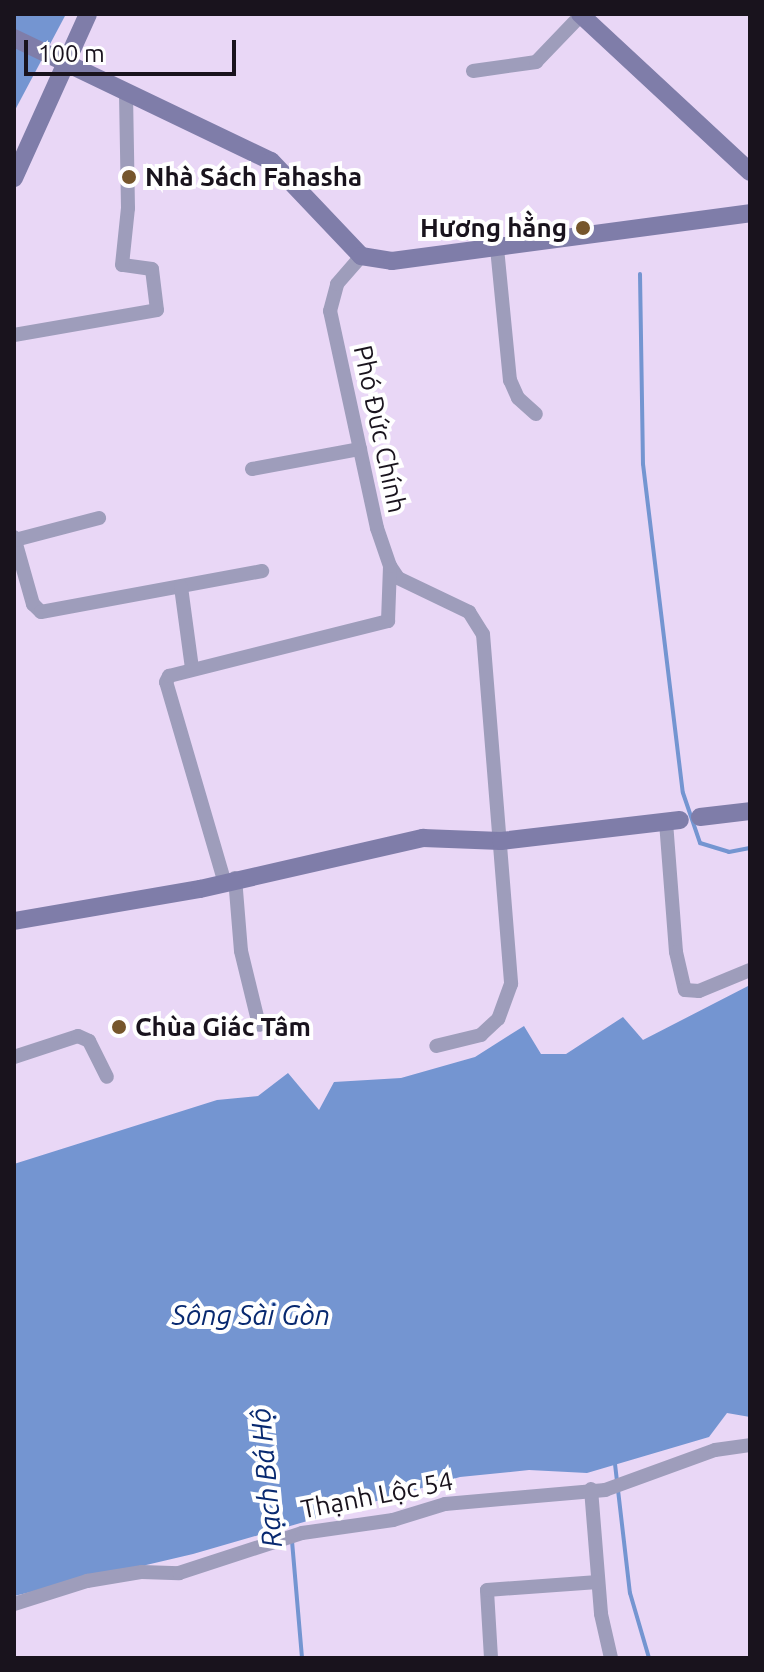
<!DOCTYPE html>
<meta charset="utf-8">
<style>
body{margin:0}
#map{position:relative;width:764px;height:1672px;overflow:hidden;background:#e9d7f6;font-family:Ubuntu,sans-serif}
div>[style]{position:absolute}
.water>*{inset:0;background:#7495d1}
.stream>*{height:4px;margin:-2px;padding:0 2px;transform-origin:2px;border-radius:2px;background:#7495d1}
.street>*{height:14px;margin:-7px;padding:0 7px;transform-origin:7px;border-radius:7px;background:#9e9dbb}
.secondary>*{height:18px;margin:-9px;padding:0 9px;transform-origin:9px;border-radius:9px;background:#7f7da9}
.dots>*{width:22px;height:22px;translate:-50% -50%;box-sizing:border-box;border:4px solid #fff;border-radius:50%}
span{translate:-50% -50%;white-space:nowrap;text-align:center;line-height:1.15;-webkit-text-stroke:8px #fff;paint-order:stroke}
.poi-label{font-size:26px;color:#19131d;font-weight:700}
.left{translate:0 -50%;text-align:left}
.right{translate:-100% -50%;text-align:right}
.street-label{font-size:26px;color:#19131d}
.water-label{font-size:28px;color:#082970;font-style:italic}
.frame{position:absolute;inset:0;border:16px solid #19131d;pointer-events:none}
.scale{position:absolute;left:24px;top:40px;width:212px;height:36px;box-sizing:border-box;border:4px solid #19131d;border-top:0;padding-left:10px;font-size:24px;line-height:28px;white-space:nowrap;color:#19131d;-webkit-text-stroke:6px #fff;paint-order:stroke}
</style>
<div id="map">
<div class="water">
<i style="clip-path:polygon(14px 14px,66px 14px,14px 112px)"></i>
<i style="clip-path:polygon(750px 985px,750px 1417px,727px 1413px,709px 1437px,587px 1473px,529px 1470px,460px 1477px,193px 1554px,14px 1596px,14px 1164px,217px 1100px,258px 1096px,288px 1073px,319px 1110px,334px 1082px,401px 1078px,475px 1057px,524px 1026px,541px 1054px,566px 1054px,623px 1017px,643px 1040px)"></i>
</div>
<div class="stream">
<i style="left:640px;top:274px;width:190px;rotate:89.1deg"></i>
<i style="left:643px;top:464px;width:331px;rotate:83.1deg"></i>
<i style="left:683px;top:793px;width:53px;rotate:71.2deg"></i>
<i style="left:700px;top:843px;width:30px;rotate:17deg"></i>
<i style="left:729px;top:852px;width:21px;rotate:-11deg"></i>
<i style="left:615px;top:1464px;width:130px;rotate:83.4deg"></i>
<i style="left:630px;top:1593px;width:68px;rotate:73.7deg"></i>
<i style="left:292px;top:1541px;width:117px;rotate:85.1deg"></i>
</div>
<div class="street">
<i style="left:473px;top:71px;width:64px;rotate:-8.1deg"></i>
<i style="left:536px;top:62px;width:65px;rotate:-46.2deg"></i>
<i style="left:497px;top:248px;width:133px;rotate:84.4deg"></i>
<i style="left:510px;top:380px;width:20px;rotate:66deg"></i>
<i style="left:518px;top:398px;width:24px;rotate:42deg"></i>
<i style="left:14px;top:335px;width:145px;rotate:-9.9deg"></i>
<i style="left:157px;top:310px;width:41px;rotate:-97deg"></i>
<i style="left:152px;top:269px;width:30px;rotate:-172deg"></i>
<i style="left:122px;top:265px;width:57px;rotate:-84deg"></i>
<i style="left:128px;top:208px;width:116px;rotate:-91deg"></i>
<i style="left:252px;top:469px;width:110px;rotate:-10.5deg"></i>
<i style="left:14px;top:537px;width:70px;rotate:74.2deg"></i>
<i style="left:33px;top:604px;width:11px;rotate:45deg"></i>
<i style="left:41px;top:612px;width:225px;rotate:-10.5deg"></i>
<i style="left:15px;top:540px;width:87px;rotate:-14.7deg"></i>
<i style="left:390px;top:566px;width:14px;rotate:56deg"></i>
<i style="left:398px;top:578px;width:79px;rotate:25.6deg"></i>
<i style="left:469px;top:612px;width:26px;rotate:58deg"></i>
<i style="left:483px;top:634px;width:351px;rotate:85.4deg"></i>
<i style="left:511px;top:984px;width:37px;rotate:110deg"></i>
<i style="left:498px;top:1019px;width:23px;rotate:137deg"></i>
<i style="left:481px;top:1035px;width:46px;rotate:166.3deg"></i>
<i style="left:181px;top:587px;width:82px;rotate:82.3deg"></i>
<i style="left:666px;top:822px;width:130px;rotate:85.6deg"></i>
<i style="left:676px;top:952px;width:39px;rotate:77deg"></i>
<i style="left:685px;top:990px;width:14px;rotate:4deg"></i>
<i style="left:699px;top:991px;width:55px;rotate:-22.4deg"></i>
<i style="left:235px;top:878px;width:73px;rotate:85.3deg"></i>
<i style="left:241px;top:951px;width:76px;rotate:76.3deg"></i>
<i style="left:224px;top:880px;width:206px;rotate:-106.3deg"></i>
<i style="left:166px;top:682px;width:7px;rotate:-63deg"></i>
<i style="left:169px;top:676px;width:226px;rotate:-14.1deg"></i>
<i style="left:388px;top:621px;width:55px;rotate:-87.9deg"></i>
<i style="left:390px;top:566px;width:40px;rotate:-108.9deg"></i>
<i style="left:377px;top:528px;width:222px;rotate:-102.2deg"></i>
<i style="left:330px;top:311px;width:28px;rotate:-75deg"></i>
<i style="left:337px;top:284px;width:37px;rotate:-49deg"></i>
<i style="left:14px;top:1057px;width:67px;rotate:-18.2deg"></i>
<i style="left:78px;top:1036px;width:12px;rotate:24deg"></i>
<i style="left:89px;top:1041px;width:40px;rotate:63.4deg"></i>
<i style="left:591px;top:1489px;width:125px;rotate:85.4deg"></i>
<i style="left:601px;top:1614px;width:45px;rotate:77.2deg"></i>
<i style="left:14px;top:1604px;width:77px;rotate:-17.5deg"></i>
<i style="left:87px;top:1581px;width:56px;rotate:-9.3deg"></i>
<i style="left:142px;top:1572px;width:37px;rotate:2deg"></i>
<i style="left:179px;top:1573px;width:129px;rotate:-18deg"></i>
<i style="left:302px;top:1533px;width:92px;rotate:-8.1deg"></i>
<i style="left:393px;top:1520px;width:54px;rotate:-17.1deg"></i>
<i style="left:445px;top:1504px;width:161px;rotate:-5deg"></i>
<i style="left:605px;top:1490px;width:117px;rotate:-20deg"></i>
<i style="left:715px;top:1450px;width:35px;rotate:-8deg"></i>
<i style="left:491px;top:1658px;width:68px;rotate:-93.4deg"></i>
<i style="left:487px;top:1590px;width:111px;rotate:-4.1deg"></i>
</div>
<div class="secondary">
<i style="left:580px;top:14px;width:232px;rotate:42.9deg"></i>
<i style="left:14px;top:38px;width:285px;rotate:25.6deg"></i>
<i style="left:271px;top:161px;width:131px;rotate:46.5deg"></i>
<i style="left:361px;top:256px;width:31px;rotate:9deg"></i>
<i style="left:392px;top:261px;width:361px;rotate:-7.6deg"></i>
<i style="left:14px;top:178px;width:180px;rotate:-65.7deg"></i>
<i style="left:700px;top:817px;width:50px;rotate:-6.8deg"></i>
<i style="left:14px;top:921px;width:189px;rotate:-9.8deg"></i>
<i style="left:200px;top:889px;width:229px;rotate:-12.9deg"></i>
<i style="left:423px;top:838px;width:78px;rotate:2.2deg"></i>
<i style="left:501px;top:841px;width:180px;rotate:-6.7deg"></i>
</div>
<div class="dots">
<i style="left:129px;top:177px;background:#76562c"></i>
<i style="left:583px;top:228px;background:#76562c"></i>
<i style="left:119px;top:1027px;background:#76562c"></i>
</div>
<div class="poi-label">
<span class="left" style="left:145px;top:177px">Nhà Sách Fahasha</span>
<span class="right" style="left:567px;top:228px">Hương hằng</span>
<span class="left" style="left:135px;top:1027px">Chùa Giác Tâm</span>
</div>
<div class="street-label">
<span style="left:380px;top:429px;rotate:78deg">Phó Đức Chính</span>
<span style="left:377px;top:1495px;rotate:-11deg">Thạnh Lộc 54</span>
</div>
<div class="water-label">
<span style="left:251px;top:1315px">Sông Sài Gòn</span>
<span style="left:266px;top:1478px;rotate:-95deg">Rạch Bá Hộ</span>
</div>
<div class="frame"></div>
<div class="scale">100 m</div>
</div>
